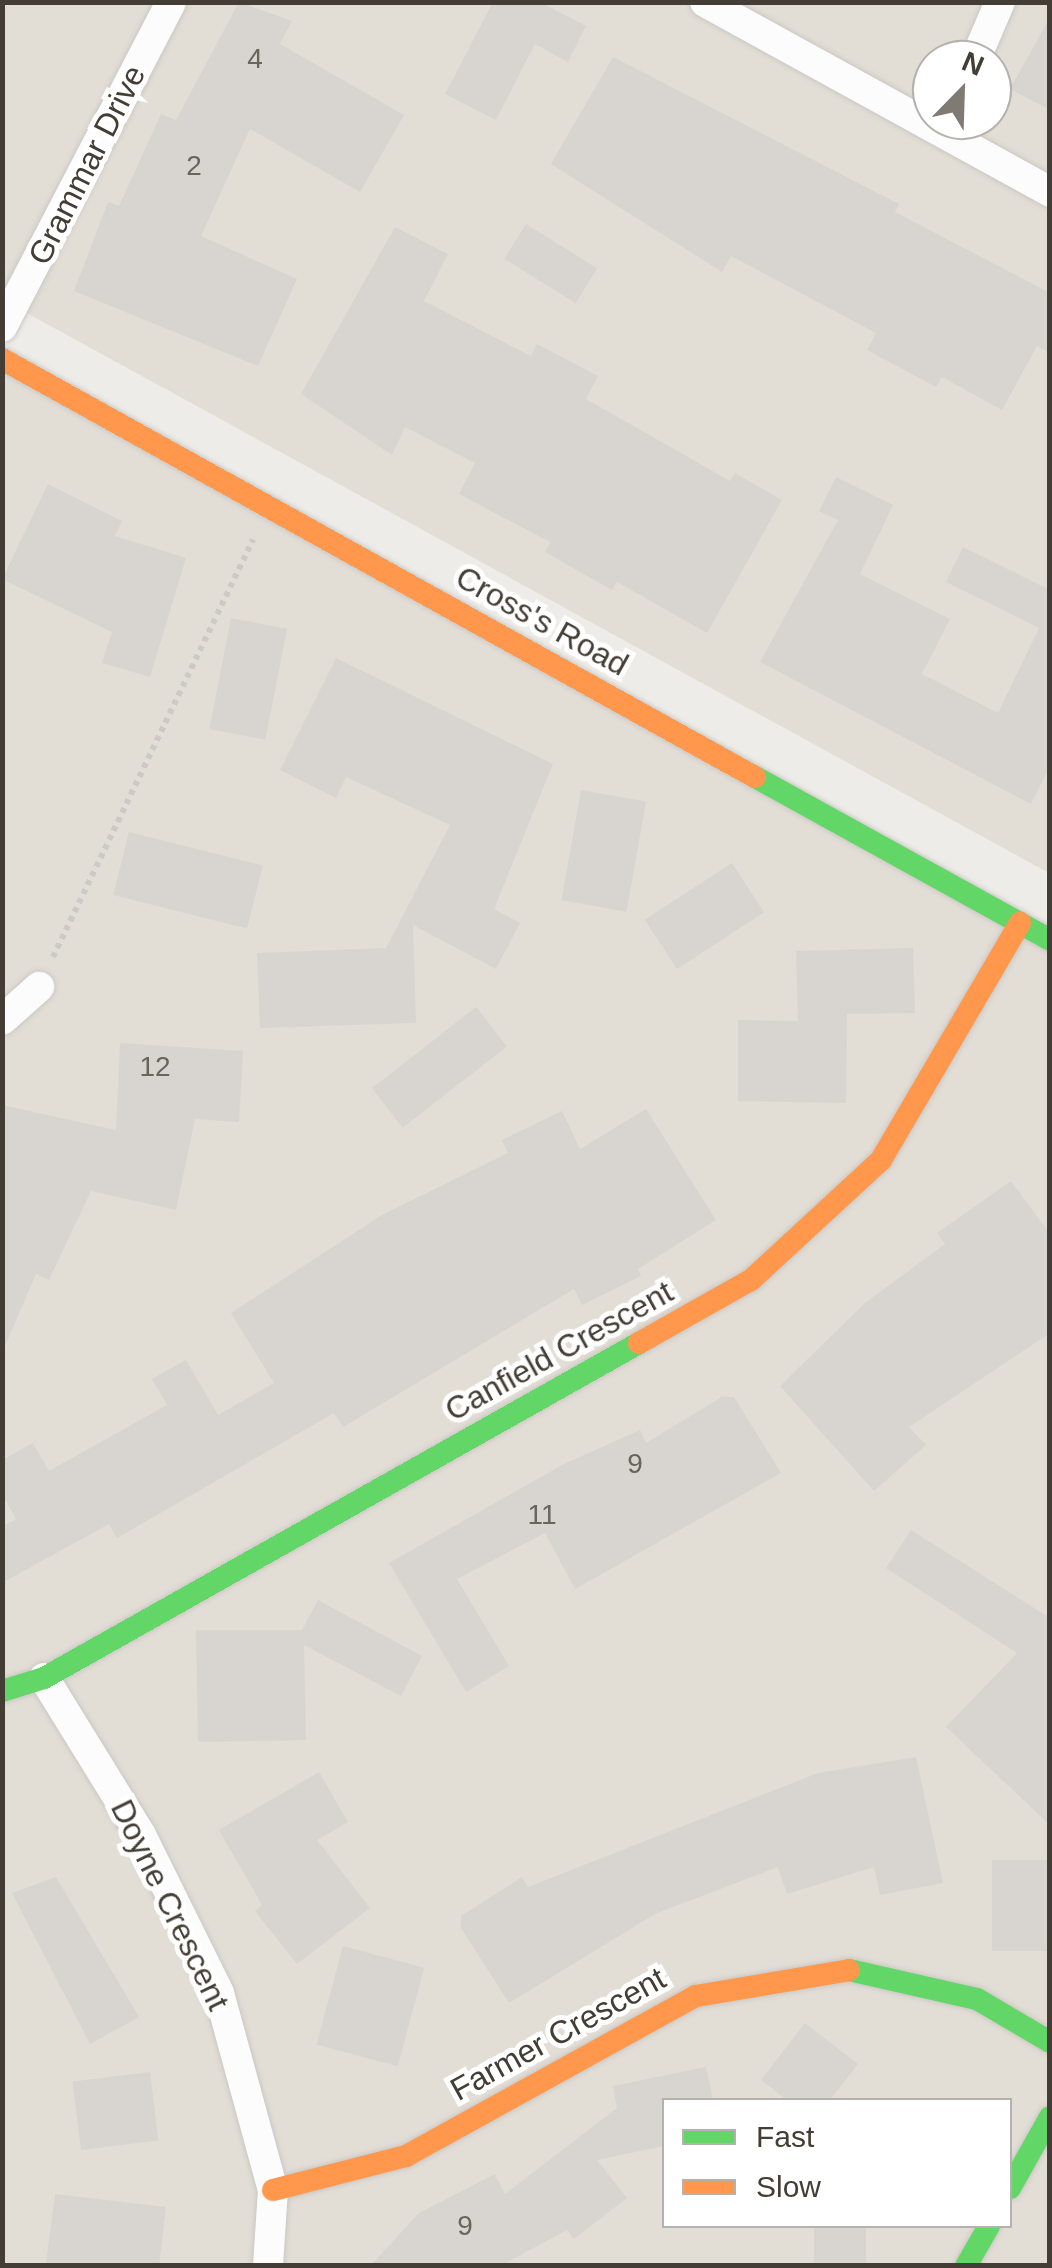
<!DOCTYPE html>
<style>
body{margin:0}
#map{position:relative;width:1052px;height:2268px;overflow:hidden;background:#eeece8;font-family:Helvetica,sans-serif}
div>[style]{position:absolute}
.residential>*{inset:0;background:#e2ddd5}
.building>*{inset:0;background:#d8d5d0;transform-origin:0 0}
.path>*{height:6px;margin-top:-3px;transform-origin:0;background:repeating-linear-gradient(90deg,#cccac7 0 5px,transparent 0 10px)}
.roads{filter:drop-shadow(0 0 2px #cac8c4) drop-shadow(0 0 2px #cac8c4)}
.street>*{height:30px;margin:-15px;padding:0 15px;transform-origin:15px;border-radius:15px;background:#fcfcfc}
.fast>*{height:22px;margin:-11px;padding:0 11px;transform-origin:11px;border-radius:11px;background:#63d668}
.slow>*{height:22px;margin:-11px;padding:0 11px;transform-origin:11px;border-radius:11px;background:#ff974d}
span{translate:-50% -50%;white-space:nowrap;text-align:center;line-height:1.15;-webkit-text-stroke:10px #fff;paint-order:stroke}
.number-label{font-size:28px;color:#69645c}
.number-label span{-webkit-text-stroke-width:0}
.street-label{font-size:32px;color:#433d35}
.frame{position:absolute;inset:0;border:5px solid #433d35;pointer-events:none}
.legend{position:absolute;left:662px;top:2098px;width:350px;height:130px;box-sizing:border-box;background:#fff;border:2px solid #b4b1ae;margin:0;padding:12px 18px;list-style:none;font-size:30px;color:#433d35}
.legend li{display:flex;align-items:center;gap:20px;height:50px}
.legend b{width:50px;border:2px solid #b4b1ae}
.north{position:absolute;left:912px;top:40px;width:100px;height:100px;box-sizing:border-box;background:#fff;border:2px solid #b4b1ae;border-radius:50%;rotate:23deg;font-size:28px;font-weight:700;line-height:40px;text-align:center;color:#433d35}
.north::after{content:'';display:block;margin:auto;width:35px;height:45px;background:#7f7a74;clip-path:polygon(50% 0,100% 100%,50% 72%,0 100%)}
</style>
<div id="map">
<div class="residential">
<i style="clip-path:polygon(evenodd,2px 3px,1049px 3px,1049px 873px,3px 300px,2px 3px,932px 60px,992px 60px,992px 120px,932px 120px,932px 60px)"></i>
<i style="clip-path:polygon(evenodd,2px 359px,1049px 940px,1049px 2265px,3px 2265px,2px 359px,664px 2100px,1010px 2100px,1010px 2226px,664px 2226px,664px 2100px)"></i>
</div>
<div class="building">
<i style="clip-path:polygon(239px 2px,292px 21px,280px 44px,404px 115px,360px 192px,250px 129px,201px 236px,297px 279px,258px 366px,74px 291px,108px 202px,119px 206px,161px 114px,176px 120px)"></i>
<i style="clip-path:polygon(493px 2px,540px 2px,586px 26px,568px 62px,535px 44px,496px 120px,445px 94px)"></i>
<i style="clip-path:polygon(1050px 17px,1050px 110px,1010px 89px)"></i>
<i style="clip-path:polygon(613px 57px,899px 204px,895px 212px,1050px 293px,1050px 353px,1037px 346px,1002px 410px,942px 377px,936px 387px,867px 350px,876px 333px,731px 256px,722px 272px,551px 164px)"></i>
<i style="left:526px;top:224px;width:84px;height:41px;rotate:32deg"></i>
<i style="clip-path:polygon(395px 227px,448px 254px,424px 301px,531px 356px,537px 344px,598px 376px,586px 399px,730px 481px,735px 473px,782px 500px,707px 633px,617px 582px,612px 590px,545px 552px,550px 542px,459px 494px,475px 463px,405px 427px,392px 455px,301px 394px)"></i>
<i style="clip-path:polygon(836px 477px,893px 505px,860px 574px,950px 619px,922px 674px,998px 713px,1039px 628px,946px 582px,963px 547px,1050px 590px,1050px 766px,1031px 804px,760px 662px,838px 520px,819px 511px)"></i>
<i style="clip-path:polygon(48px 484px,122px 521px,115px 536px,186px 558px,150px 677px,102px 663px,112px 632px,2px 579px)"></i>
<i style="left:231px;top:618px;width:57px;height:113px;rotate:11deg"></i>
<i style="clip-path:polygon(336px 658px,553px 764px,494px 909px,520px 923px,496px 969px,413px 925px,416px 1023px,260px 1028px,257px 953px,386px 948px,450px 825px,346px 777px,336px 798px,280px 770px)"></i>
<i style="left:581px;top:790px;width:66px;height:112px;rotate:10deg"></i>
<i style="left:129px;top:832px;width:138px;height:65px;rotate:14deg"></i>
<i style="left:732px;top:863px;width:59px;height:104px;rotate:57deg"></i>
<i style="clip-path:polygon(913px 948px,915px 1013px,847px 1014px,846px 1103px,738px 1101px,738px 1020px,798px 1021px,796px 951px)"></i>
<i style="left:476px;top:1007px;width:50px;height:132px;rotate:52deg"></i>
<i style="clip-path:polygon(120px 1043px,243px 1051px,239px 1122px,195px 1119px,176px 1210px,91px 1191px,49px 1280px,36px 1274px,2px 1353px,2px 1105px,116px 1130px)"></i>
<i style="clip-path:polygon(646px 1109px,716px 1220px,638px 1269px,641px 1276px,582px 1305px,574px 1289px,343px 1427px,334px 1413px,117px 1538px,109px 1524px,2px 1583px,2px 1527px,16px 1519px,2px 1494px,2px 1460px,33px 1443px,49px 1471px,167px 1405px,152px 1379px,186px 1360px,218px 1415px,274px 1383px,231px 1313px,382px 1215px,508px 1153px,502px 1140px,562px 1111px,580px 1149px)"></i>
<i style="clip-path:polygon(1011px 1181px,1050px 1234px,1050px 1333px,909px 1427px,926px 1445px,874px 1491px,780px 1386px,865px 1303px,945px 1244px,937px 1233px)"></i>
<i style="clip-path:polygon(722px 1397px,734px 1397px,781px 1473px,575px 1589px,545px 1533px,457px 1579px,509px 1666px,466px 1692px,389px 1563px,564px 1464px,640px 1430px,646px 1443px)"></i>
<i style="clip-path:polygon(911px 1530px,1050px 1618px,1050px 1825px,946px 1727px,1017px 1653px,886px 1568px)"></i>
<i style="clip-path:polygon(318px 1600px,422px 1656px,401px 1696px,304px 1645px,306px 1740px,198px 1742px,196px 1630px,302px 1630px)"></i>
<i style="clip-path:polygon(916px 1757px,943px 1883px,880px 1895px,874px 1867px,787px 1894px,778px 1867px,655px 1914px,509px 2003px,461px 1928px,461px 1916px,522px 1877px,528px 1887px,818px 1773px)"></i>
<i style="clip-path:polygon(319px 1772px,348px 1822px,317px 1840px,370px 1908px,297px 1964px,255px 1911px,262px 1905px,219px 1830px)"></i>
<i style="left:1050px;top:1860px;width:91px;height:58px;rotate:90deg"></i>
<i style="clip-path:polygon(56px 1877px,139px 2017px,90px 2044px,12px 1893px)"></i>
<i style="left:343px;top:1946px;width:84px;height:102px;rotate:15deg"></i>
<i style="clip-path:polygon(805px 2023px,858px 2064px,830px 2100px,787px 2100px,761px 2080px)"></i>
<i style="clip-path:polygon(706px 2067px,713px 2100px,664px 2100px,664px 2146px,597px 2160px,627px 2198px,574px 2239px,567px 2230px,500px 2266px,370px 2266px,419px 2213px,495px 2174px,505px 2194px,617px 2108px,613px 2086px)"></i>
<i style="left:150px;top:2072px;width:69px;height:78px;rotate:83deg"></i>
<i style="clip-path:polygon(55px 2194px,166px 2207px,159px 2266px,46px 2263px)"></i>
<i style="left:814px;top:2226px;width:52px;height:40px"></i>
</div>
<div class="path">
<i style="left:53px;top:957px;width:463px;rotate:-64.4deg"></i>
</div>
<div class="roads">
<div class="street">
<i style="left:705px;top:2px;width:394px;rotate:28.8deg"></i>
<i style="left:975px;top:60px;width:63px;rotate:-66.7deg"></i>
<i style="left:2px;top:327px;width:366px;rotate:-62.5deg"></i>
<i style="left:2px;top:1020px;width:50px;rotate:-41.7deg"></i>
<i style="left:44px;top:1678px;width:185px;rotate:58.3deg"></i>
<i style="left:141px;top:1835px;width:176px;rotate:63.7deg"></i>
<i style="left:219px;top:1993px;width:204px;rotate:74.7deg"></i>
<i style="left:273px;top:2190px;width:76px;rotate:93.8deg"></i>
</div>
<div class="fast">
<i style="left:755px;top:777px;width:337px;rotate:28.9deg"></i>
<i style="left:2px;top:1691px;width:44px;rotate:-17.2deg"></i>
<i style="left:44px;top:1678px;width:683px;rotate:-29.38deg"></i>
<i style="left:849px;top:1970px;width:131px;rotate:12.8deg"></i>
<i style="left:977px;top:1999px;width:85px;rotate:30.5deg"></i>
<i style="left:1010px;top:2188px;width:81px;rotate:-60.6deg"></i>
<i style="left:966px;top:2266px;width:46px;rotate:-60.1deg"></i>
</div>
<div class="slow">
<i style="left:2px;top:359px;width:861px;rotate:29.04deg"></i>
<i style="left:639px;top:1343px;width:129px;rotate:-29.4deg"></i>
<i style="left:751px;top:1280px;width:177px;rotate:-42.7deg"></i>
<i style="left:881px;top:1160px;width:275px;rotate:-59.6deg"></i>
<i style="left:273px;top:2190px;width:137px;rotate:-14.3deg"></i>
<i style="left:406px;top:2156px;width:331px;rotate:-28.9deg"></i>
<i style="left:696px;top:1996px;width:155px;rotate:-9.6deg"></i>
</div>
</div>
<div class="number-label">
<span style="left:255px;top:59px">4</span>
<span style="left:194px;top:166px">2</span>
<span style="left:155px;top:1067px">12</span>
<span style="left:635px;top:1464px">9</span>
<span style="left:542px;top:1515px">11</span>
<span style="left:465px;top:2226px">9</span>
</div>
<div class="street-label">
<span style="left:87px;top:165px;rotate:-63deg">Grammar Drive</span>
<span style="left:542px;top:621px;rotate:29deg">Cross's Road</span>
<span style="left:559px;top:1351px;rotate:-29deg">Canfield Crescent</span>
<span style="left:170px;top:1905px;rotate:64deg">Doyne Crescent</span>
<span style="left:558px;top:2034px;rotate:-29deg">Farmer Crescent</span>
</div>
<div class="frame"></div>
<ul class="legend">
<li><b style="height:12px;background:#63d668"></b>Fast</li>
<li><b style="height:12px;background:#ff974d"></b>Slow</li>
</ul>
<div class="north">N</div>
</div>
